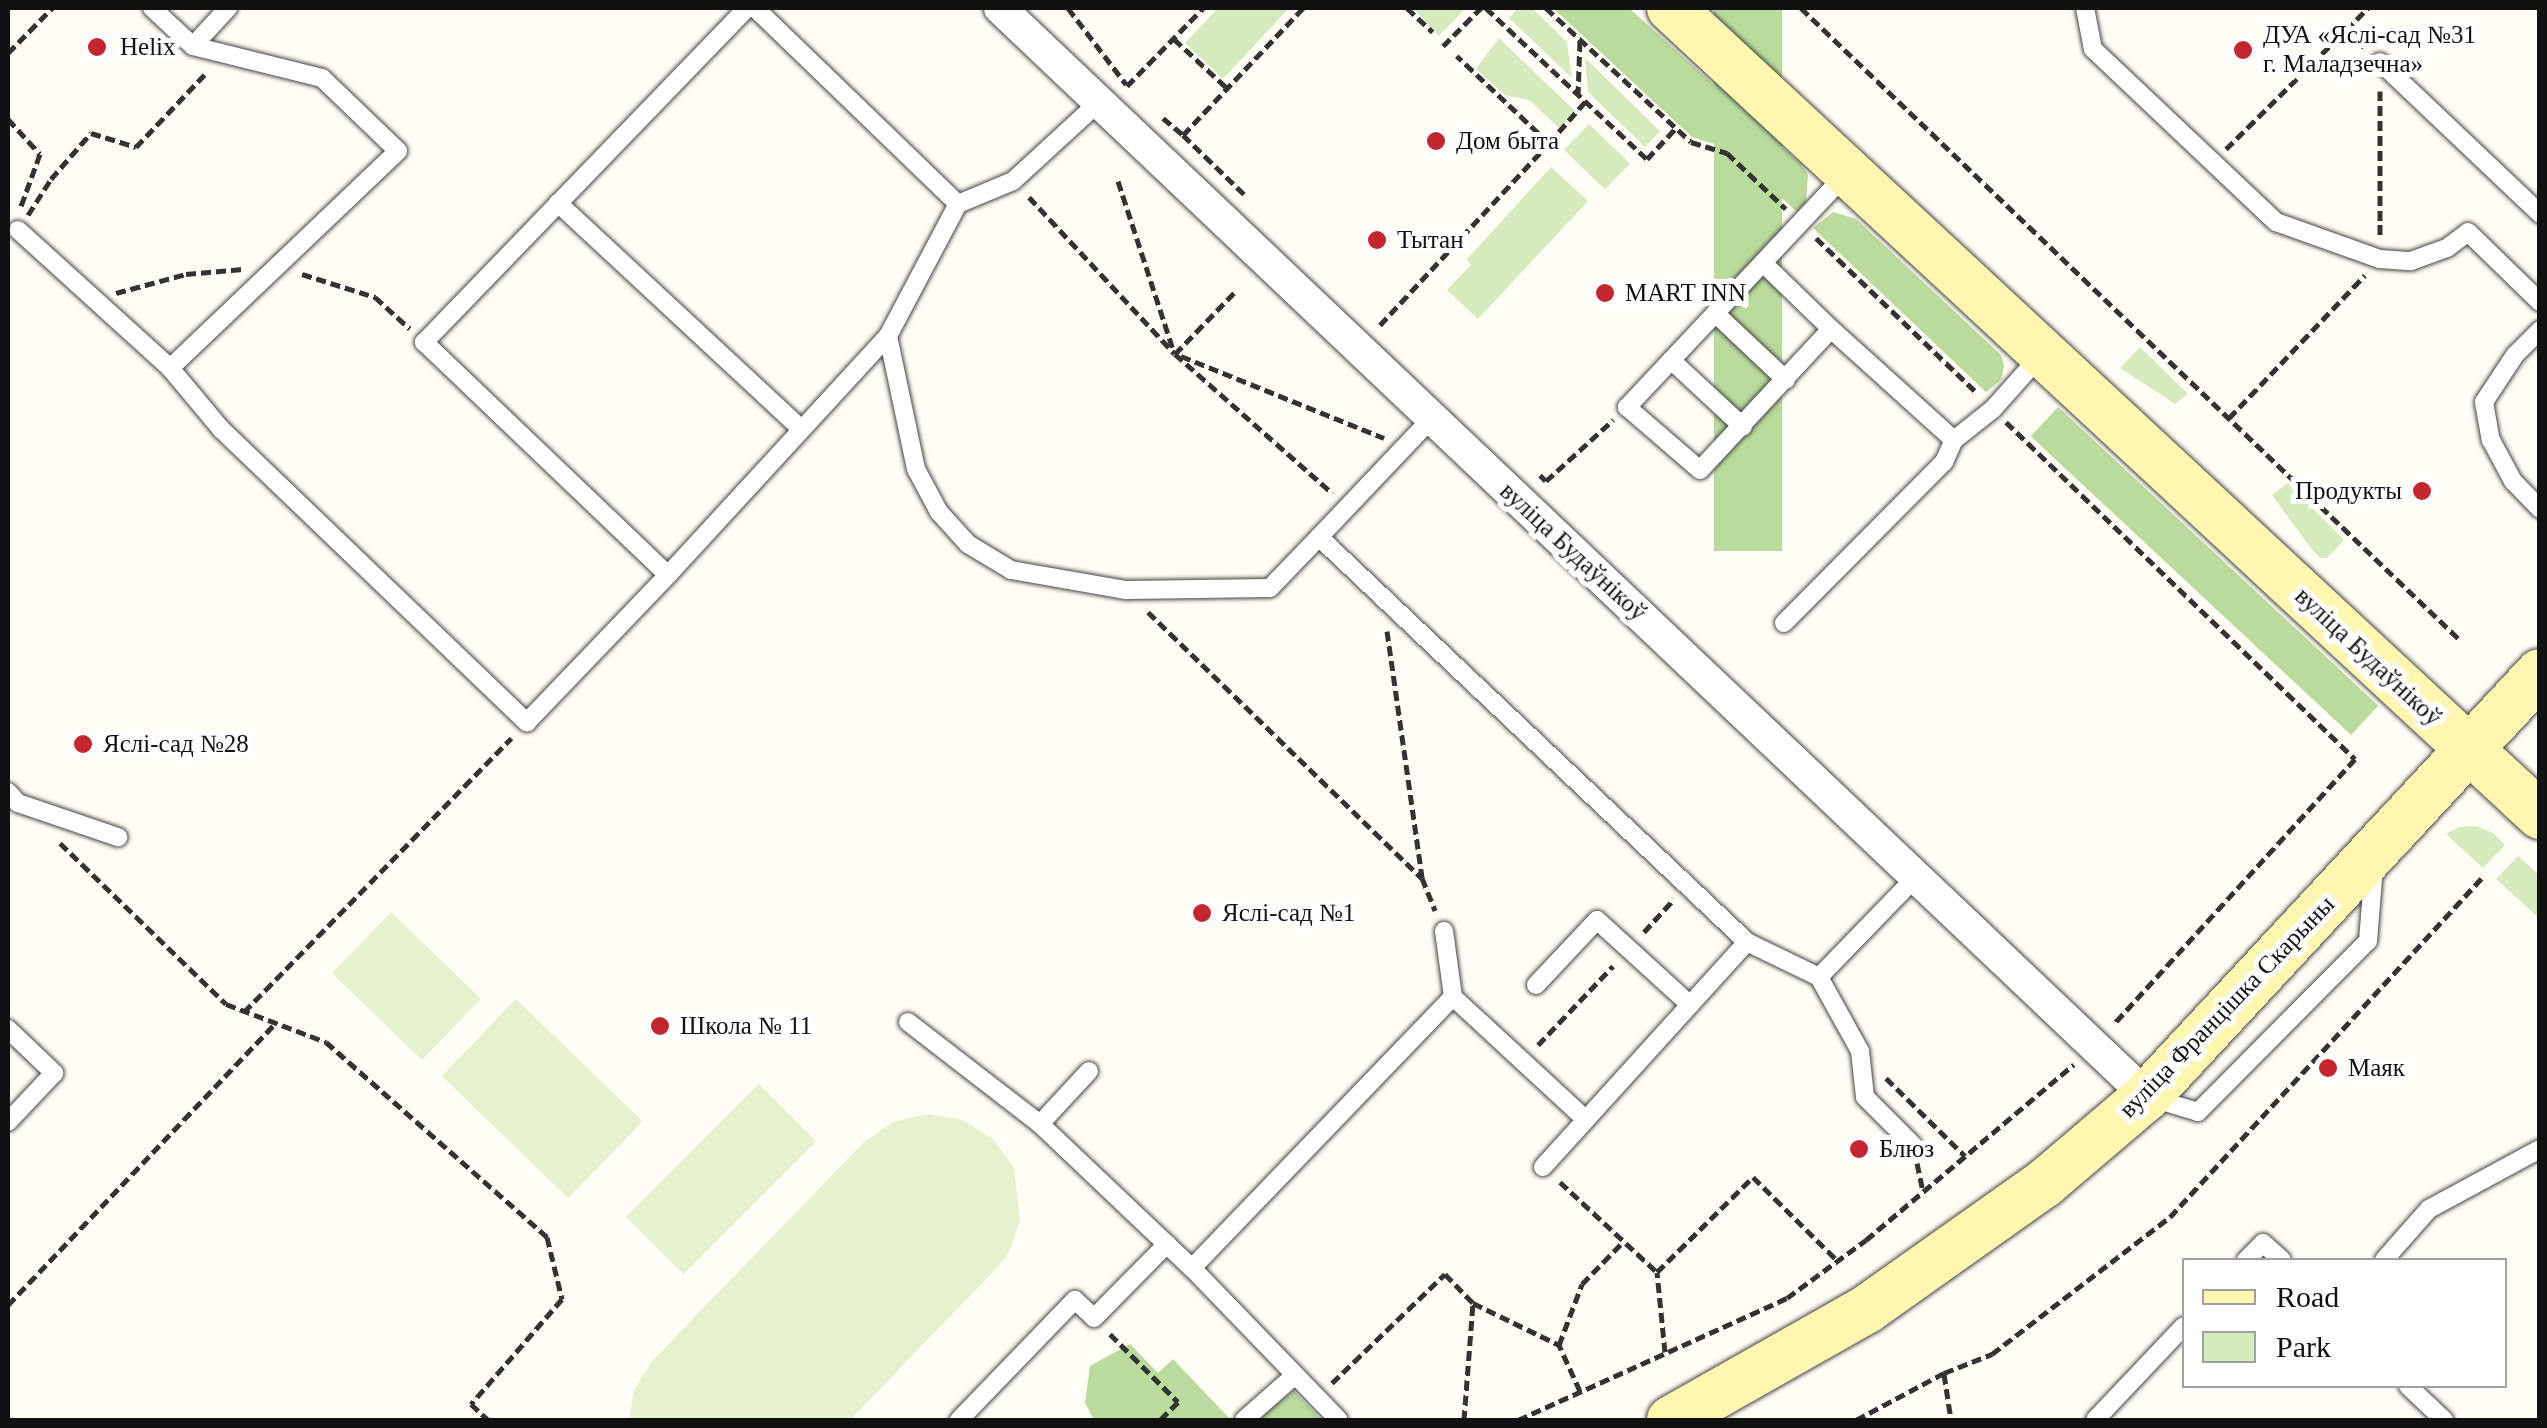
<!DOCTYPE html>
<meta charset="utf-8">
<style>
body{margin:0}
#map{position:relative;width:2547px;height:1428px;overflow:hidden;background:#fffdf5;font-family:"Times New Roman",serif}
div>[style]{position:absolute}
.green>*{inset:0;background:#d5ebbd;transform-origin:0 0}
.forest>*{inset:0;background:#b9dc9c;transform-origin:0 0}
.pitch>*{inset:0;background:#e6f2cf;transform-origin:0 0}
.path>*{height:5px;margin-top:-2.5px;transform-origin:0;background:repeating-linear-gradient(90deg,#333 0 10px,transparent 0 15px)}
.roads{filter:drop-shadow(0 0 2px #444) drop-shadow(0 0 2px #444)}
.service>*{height:18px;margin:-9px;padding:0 9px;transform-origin:9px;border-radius:9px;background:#fff}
.minor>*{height:32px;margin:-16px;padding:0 16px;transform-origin:16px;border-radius:16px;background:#fff}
.secondary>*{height:48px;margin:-24px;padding:0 24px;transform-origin:24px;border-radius:24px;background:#fff6b0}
.dots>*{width:28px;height:28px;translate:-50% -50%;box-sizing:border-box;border:5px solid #fff;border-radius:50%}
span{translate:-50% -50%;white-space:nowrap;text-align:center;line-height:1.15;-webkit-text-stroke:10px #fff;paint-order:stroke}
.poi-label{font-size:25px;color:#111}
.left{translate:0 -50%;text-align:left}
.right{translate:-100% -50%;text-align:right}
.street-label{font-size:25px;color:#111}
.frame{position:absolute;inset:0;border:10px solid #111;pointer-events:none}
.legend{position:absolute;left:2182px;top:1258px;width:325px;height:130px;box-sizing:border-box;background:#fff;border:2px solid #a0a0a0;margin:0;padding:12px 18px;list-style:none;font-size:30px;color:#111}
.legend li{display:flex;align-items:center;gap:20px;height:50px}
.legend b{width:50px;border:2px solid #a0a0a0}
</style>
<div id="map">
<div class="green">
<i style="clip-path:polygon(1218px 8px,1289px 8px,1223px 79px,1185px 43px)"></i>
<i style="clip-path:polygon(1413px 8px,1463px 8px,1465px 9px,1439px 36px)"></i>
<i style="clip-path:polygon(1518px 8px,1532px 8px,1567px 42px,1572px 78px,1509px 18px)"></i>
<i style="clip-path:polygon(1499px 38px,1576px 112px,1559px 128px,1529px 100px,1505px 95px,1476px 69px)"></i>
<i style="clip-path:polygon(1585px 58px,1660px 131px,1645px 147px,1588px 92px)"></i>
<i style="left:1589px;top:124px;width:57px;height:36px;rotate:44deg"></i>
<i style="clip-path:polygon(1551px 167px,1588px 201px,1478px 319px,1447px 290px,1471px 265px,1467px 259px)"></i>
<i style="clip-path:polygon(2140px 347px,2188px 394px,2175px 404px,2120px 368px)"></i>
<i style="clip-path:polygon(2288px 483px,2344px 540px,2327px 558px,2320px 558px,2310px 547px,2272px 495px)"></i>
<i style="clip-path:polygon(2476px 826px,2493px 833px,2505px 845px,2483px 868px,2446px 834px,2459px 827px)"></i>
<i style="clip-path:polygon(2518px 856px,2539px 875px,2539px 918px,2496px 879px)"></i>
</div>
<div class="forest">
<i style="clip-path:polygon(1553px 8px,1629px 8px,1801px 164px,1808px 175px,1806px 202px,1797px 212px,1730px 149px,1692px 137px)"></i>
<i style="left:1714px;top:8px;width:68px;height:543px"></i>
<i style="clip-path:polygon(1833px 212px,1856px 219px,2001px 355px,2004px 366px,2001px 380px,1986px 392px,1813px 228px)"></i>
<i style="left:2058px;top:407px;width:438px;height:40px;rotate:43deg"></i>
<i style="clip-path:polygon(1130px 1344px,1158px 1373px,1173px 1359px,1231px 1420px,1094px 1420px,1085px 1403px,1090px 1366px)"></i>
<i style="clip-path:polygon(1294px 1391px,1322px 1420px,1253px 1420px)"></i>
</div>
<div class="pitch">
<i style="left:391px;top:912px;width:125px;height:85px;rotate:44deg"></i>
<i style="left:516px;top:999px;width:176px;height:107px;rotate:44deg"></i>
<i style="left:759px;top:1084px;width:81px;height:188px;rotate:45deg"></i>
<i style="clip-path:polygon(928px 1114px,963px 1120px,993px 1139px,1014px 1168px,1020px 1221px,1008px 1254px,997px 1268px,850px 1420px,629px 1420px,634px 1390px,653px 1360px,864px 1142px,893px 1122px)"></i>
</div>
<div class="path">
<i style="left:1068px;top:8px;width:96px;rotate:52.7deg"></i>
<i style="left:1407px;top:8px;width:35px;rotate:43deg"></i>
<i style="left:1486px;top:8px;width:221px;rotate:43.2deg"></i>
<i style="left:1647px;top:159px;width:41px;rotate:-47deg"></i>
<i style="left:1546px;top:8px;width:197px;rotate:42.7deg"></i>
<i style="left:1691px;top:142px;width:38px;rotate:17deg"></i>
<i style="left:1727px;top:153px;width:81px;rotate:43.5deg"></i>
<i style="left:1801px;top:8px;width:912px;rotate:43.8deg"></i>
<i style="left:2346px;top:30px;width:31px;rotate:-45deg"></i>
<i style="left:1174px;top:39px;width:72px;rotate:42.8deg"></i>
<i style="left:1443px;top:46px;width:54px;rotate:-45deg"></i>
<i style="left:8px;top:53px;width:63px;rotate:-45.6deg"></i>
<i style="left:1127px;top:86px;width:109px;rotate:-45.7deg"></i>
<i style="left:1578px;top:96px;width:56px;rotate:-88deg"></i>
<i style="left:1163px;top:118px;width:26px;rotate:40deg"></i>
<i style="left:1183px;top:135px;width:175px;rotate:-46.6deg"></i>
<i style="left:8px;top:119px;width:47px;rotate:47.6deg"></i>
<i style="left:40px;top:154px;width:59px;rotate:110deg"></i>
<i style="left:1183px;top:135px;width:88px;rotate:44.1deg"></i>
<i style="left:1549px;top:143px;width:55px;rotate:-48.7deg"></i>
<i style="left:2226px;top:149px;width:169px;rotate:-44.8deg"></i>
<i style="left:2346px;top:30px;width:25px;rotate:43deg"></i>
<i style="left:1118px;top:181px;width:177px;rotate:71.9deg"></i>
<i style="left:1029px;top:197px;width:214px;rotate:47.1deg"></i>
<i style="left:1175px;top:354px;width:210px;rotate:41.5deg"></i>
<i style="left:28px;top:215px;width:43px;rotate:-57.4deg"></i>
<i style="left:51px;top:179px;width:61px;rotate:-49deg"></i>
<i style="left:91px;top:133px;width:47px;rotate:17.3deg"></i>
<i style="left:136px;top:147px;width:103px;rotate:-46.6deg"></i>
<i style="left:2380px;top:235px;width:144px;rotate:-90deg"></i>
<i style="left:1816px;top:238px;width:223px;rotate:43.9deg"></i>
<i style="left:302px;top:274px;width:77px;rotate:17.5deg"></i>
<i style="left:375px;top:297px;width:47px;rotate:42.4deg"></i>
<i style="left:116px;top:293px;width:73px;rotate:-15.2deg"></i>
<i style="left:186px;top:274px;width:57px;rotate:-5deg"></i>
<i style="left:1380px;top:325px;width:248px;rotate:-47.1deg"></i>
<i style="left:1549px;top:143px;width:127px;rotate:-136.6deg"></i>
<i style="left:1175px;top:354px;width:85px;rotate:-46deg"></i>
<i style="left:1181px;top:356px;width:219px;rotate:22deg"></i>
<i style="left:2229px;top:418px;width:197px;rotate:-46.4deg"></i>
<i style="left:2006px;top:422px;width:485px;rotate:44deg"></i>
<i style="left:2355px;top:759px;width:358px;rotate:132.3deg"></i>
<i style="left:1540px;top:475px;width:8px;rotate:45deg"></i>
<i style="left:1546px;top:481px;width:91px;rotate:-42.3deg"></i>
<i style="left:1148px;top:612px;width:382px;rotate:44.2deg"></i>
<i style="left:1387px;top:631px;width:249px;rotate:81.9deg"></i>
<i style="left:1422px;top:878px;width:35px;rotate:68deg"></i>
<i style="left:60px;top:843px;width:231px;rotate:44.1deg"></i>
<i style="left:226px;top:1004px;width:107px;rotate:20.8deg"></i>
<i style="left:326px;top:1042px;width:295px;rotate:41.4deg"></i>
<i style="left:547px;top:1237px;width:64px;rotate:76.4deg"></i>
<i style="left:562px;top:1299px;width:139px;rotate:130.9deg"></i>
<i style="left:471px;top:1404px;width:23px;rotate:43deg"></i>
<i style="left:1644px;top:932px;width:45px;rotate:-47.7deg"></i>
<i style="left:244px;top:1012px;width:383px;rotate:-45.7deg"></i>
<i style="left:1538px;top:1045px;width:109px;rotate:-46.5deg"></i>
<i style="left:1886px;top:1078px;width:111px;rotate:44.6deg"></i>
<i style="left:1917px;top:1163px;width:29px;rotate:78deg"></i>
<i style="left:1560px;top:1182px;width:132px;rotate:42.9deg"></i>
<i style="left:8px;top:1305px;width:386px;rotate:-46.5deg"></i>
<i style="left:1110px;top:1334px;width:96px;rotate:45deg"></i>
<i style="left:1178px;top:1402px;width:25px;rotate:135deg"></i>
<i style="left:1665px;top:1352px;width:80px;rotate:-95.7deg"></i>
<i style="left:1657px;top:1272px;width:135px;rotate:-44.7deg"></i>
<i style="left:1753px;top:1177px;width:120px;rotate:44.7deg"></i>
<i style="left:1944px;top:1374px;width:47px;rotate:81.3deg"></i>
<i style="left:1332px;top:1383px;width:157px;rotate:-44deg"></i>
<i style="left:1445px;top:1274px;width:40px;rotate:46deg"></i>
<i style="left:1580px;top:1391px;width:51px;rotate:-114.5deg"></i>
<i style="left:1559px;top:1345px;width:65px;rotate:-69.3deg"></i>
<i style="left:1582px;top:1284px;width:59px;rotate:-45.7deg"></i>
<i style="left:1464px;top:1420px;width:117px;rotate:-85.6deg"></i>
<i style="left:1473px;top:1303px;width:96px;rotate:26deg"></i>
<i style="left:1518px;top:1420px;width:295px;rotate:-24.4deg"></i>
<i style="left:1787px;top:1298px;width:98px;rotate:-36.3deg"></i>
<i style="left:1866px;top:1240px;width:272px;rotate:-40.2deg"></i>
<i style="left:1856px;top:1420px;width:100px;rotate:-28.1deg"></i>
<i style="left:1944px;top:1373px;width:52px;rotate:-21.6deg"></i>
<i style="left:1992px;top:1354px;width:225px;rotate:-37.6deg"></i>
<i style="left:2170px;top:1217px;width:464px;rotate:-47.4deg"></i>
</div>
<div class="roads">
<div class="service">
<i style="left:152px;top:8px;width:56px;rotate:42.8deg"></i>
<i style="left:193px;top:46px;width:133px;rotate:13.9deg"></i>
<i style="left:322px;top:78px;width:105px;rotate:43.8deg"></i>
<i style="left:398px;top:151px;width:315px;rotate:136.4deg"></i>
<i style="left:747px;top:8px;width:465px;rotate:134deg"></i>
<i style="left:424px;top:342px;width:337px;rotate:43.7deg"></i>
<i style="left:668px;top:575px;width:325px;rotate:-47.4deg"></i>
<i style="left:888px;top:336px;width:149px;rotate:-62.1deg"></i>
<i style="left:755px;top:8px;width:282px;rotate:44deg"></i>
<i style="left:958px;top:204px;width:60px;rotate:-22.7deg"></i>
<i style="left:1013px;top:181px;width:117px;rotate:-42.6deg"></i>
<i style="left:2085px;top:8px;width:42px;rotate:79deg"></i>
<i style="left:2093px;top:49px;width:252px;rotate:43.4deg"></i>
<i style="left:2276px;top:222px;width:110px;rotate:19.6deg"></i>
<i style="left:2380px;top:259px;width:31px;rotate:4deg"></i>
<i style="left:2411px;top:261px;width:38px;rotate:-20deg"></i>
<i style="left:2447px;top:248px;width:26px;rotate:-37deg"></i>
<i style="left:2468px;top:232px;width:100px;rotate:44.2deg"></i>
<i style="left:193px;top:46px;width:52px;rotate:-47.4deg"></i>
<i style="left:2380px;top:62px;width:221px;rotate:43.5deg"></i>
<i style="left:1848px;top:172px;width:323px;rotate:133.2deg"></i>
<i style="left:1627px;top:407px;width:96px;rotate:40.8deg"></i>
<i style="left:1700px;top:470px;width:192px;rotate:-47.1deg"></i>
<i style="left:1831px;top:329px;width:166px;rotate:42.1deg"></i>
<i style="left:558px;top:203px;width:332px;rotate:42.9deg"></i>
<i style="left:18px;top:230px;width:205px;rotate:42.2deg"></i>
<i style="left:170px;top:368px;width:80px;rotate:50.1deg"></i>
<i style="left:221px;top:429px;width:424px;rotate:43.8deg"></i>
<i style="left:527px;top:722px;width:204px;rotate:-46.2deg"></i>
<i style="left:1763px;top:263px;width:95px;rotate:44.1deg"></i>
<i style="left:1716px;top:314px;width:96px;rotate:43.3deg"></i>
<i style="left:2540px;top:330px;width:35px;rotate:135deg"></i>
<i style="left:2515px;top:355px;width:56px;rotate:123.4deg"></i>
<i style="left:2484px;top:402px;width:39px;rotate:80deg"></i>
<i style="left:2491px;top:440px;width:47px;rotate:61.8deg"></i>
<i style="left:2513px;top:481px;width:39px;rotate:46deg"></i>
<i style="left:888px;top:336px;width:136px;rotate:78.1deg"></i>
<i style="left:916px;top:469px;width:49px;rotate:61.9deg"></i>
<i style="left:939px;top:512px;width:43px;rotate:47.8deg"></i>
<i style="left:968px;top:544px;width:50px;rotate:31.2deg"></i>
<i style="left:1011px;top:570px;width:117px;rotate:9.9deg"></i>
<i style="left:1126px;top:590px;width:144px;rotate:-0.8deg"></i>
<i style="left:1270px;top:588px;width:71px;rotate:-46.1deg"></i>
<i style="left:1671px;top:360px;width:98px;rotate:42.9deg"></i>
<i style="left:1432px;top:418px;width:164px;rotate:133.5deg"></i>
<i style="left:1319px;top:537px;width:589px;rotate:43.42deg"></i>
<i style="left:1784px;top:623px;width:227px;rotate:-45.2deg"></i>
<i style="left:1944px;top:462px;width:24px;rotate:-66deg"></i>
<i style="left:1954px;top:440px;width:50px;rotate:-38.5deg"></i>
<i style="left:1993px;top:409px;width:71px;rotate:-48.4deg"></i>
<i style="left:8px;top:792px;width:15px;rotate:48deg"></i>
<i style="left:18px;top:803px;width:106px;rotate:18.8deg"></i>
<i style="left:1444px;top:931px;width:67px;rotate:82.2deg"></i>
<i style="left:1536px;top:985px;width:89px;rotate:-46.8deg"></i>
<i style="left:1597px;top:920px;width:126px;rotate:42.4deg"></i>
<i style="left:908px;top:1022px;width:167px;rotate:37.7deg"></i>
<i style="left:1040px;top:1124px;width:209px;rotate:43.5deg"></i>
<i style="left:1192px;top:1268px;width:211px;rotate:46deg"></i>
<i style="left:8px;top:1029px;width:64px;rotate:43.7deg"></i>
<i style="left:54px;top:1073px;width:67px;rotate:133.2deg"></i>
<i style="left:2152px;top:1098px;width:48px;rotate:16.9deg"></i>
<i style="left:2198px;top:1112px;width:241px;rotate:-45.2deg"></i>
<i style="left:2368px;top:941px;width:75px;rotate:-85.4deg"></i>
<i style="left:1040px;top:1124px;width:72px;rotate:-47.2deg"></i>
<i style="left:1913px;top:1145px;width:68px;rotate:-135deg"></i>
<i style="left:1865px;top:1097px;width:46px;rotate:-96.2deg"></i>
<i style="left:1860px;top:1051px;width:85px;rotate:-119deg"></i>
<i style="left:1819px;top:977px;width:141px;rotate:-45.9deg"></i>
<i style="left:1543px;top:1167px;width:304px;rotate:-47.8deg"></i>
<i style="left:1747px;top:942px;width:80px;rotate:25.9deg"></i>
<i style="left:2246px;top:1260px;width:24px;rotate:-45deg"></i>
<i style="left:2263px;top:1243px;width:25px;rotate:42deg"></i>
<i style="left:2384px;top:1260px;width:68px;rotate:-48.6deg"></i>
<i style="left:2429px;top:1209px;width:126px;rotate:-28.4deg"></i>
<i style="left:1192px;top:1268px;width:376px;rotate:-46.1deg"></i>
<i style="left:1453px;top:997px;width:180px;rotate:42.7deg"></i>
<i style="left:2408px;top:1386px;width:50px;rotate:43.4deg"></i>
<i style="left:959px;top:1420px;width:167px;rotate:-46deg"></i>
<i style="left:1075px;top:1300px;width:26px;rotate:43deg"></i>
<i style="left:1094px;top:1318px;width:104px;rotate:-45.4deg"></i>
<i style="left:1244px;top:1420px;width:68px;rotate:-41.4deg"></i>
<i style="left:2095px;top:1420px;width:129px;rotate:-46.6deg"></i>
</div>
<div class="minor">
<i style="left:1000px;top:8px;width:1581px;rotate:43.49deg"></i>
</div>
<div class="secondary">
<i style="left:1671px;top:8px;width:1186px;rotate:42.88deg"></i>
<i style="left:1671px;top:1420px;width:225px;rotate:-29.5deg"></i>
<i style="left:1867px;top:1309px;width:218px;rotate:-35.3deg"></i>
<i style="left:2045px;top:1183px;width:134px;rotate:-40.5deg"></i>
<i style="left:2147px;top:1096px;width:577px;rotate:-47.11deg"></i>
</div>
</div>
<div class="dots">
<i style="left:97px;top:47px;background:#c4262e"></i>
<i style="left:2243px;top:50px;background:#c4262e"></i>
<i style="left:1436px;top:141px;background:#c4262e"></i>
<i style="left:1377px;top:240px;background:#c4262e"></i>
<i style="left:1605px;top:293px;background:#c4262e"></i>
<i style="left:2422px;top:491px;background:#c4262e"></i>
<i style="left:83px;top:744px;background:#c4262e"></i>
<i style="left:1202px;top:913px;background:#c4262e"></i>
<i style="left:660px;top:1026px;background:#c4262e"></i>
<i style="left:2328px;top:1068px;background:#c4262e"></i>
<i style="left:1859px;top:1149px;background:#c4262e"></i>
</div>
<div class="poi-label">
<span class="left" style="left:2263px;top:50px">ДУА «Яслі-сад №31<br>г. Маладзечна»</span>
<span class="left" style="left:120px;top:47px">Helix</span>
<span class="left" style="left:1456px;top:141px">Дом быта</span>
<span class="left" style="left:1397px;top:240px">Тытан</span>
<span class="left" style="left:1625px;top:293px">MART INN</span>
<span class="right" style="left:2402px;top:491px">Продукты</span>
<span class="left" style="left:103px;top:744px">Яслі-сад №28</span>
<span class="left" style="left:1222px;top:913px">Яслі-сад №1</span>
<span class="left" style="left:680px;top:1026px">Школа № 11</span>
<span class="left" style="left:2348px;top:1068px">Маяк</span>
<span class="left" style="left:1879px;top:1149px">Блюз</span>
</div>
<div class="street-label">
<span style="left:1573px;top:552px;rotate:43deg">вуліца Будаўнікоў</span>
<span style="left:2368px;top:657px;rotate:43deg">вуліца Будаўнікоў</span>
<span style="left:2227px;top:1007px;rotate:-46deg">вуліца Францішка Скарыны</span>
</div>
<div class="frame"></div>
<ul class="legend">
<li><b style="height:12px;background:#fff6b0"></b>Road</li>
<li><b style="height:28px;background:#d5ebbd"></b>Park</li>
</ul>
</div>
